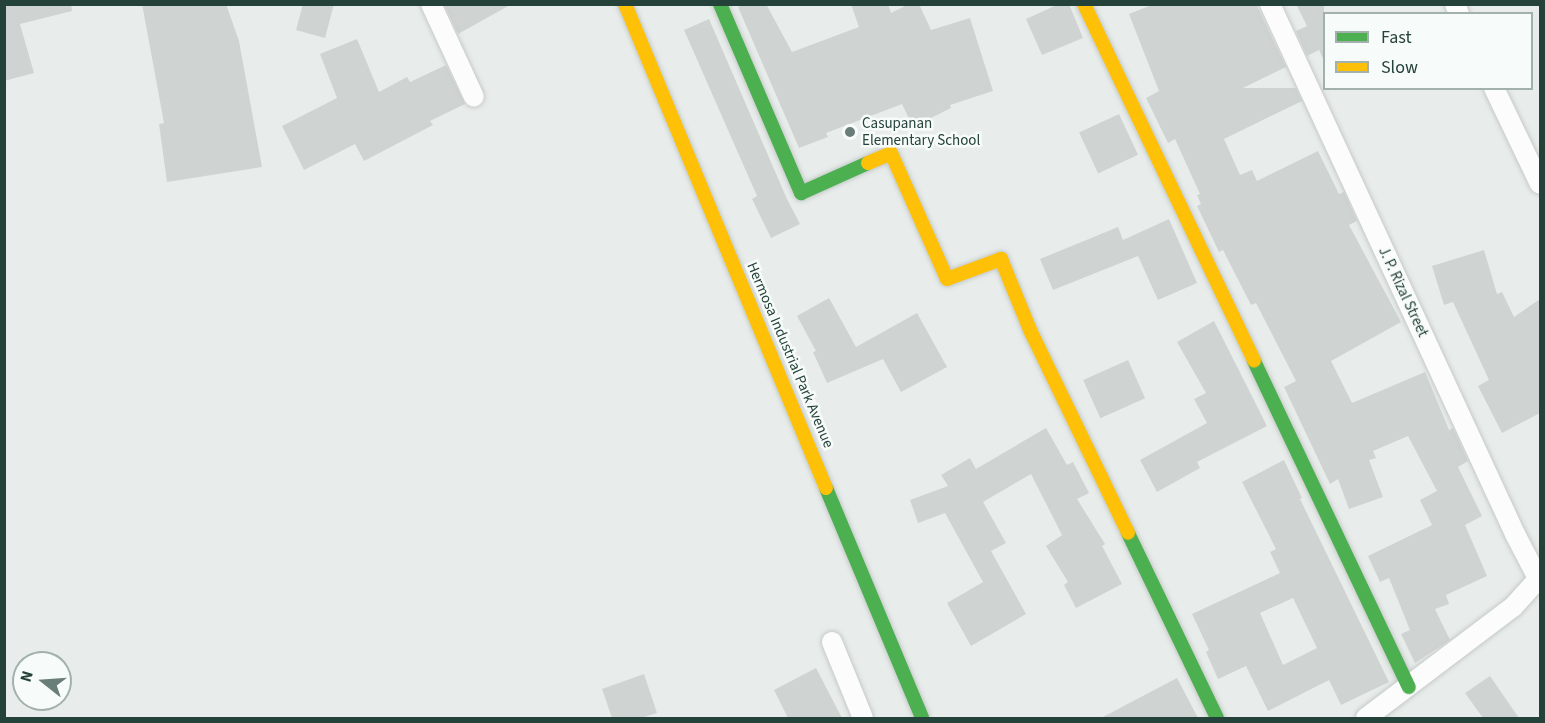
<!DOCTYPE html>
<style>
body{margin:0}
#map{position:relative;width:1545px;height:723px;overflow:hidden;background:#e8edeb;font-family:"Source Sans 3",sans-serif}
div>[style]{position:absolute}
.building>*{inset:0;background:#cfd4d2;transform-origin:0 0}
.roads{filter:drop-shadow(0 0 2px #c5cac8) drop-shadow(0 0 2px #c5cac8)}
.street>*{height:20px;margin:-10px;padding:0 10px;transform-origin:10px;border-radius:10px;background:#fcfcfc}
.fast>*{height:14px;margin:-7px;padding:0 7px;transform-origin:7px;border-radius:7px;background:#4caf50}
.slow>*{height:14px;margin:-7px;padding:0 7px;transform-origin:7px;border-radius:7px;background:#ffc107}
.dots>*{width:16px;height:16px;translate:-50% -50%;box-sizing:border-box;border:3px solid #f7fbf9;border-radius:50%}
span{translate:-50% -50%;white-space:nowrap;text-align:center;line-height:1.15;-webkit-text-stroke:5px #f7fbf9;paint-order:stroke}
.poi-label{font-size:15px;color:#24423a}
.left{translate:0 -50%;text-align:left}
.street-label{font-size:15px;color:#24423a}
.frame{position:absolute;inset:0;border:6px solid #24423a;pointer-events:none}
.legend{position:absolute;left:1323px;top:12px;width:210px;height:78px;box-sizing:border-box;background:#f7fbf9;border:2px solid #a3b1ad;margin:0;padding:8px 10px;list-style:none;font-size:18px;color:#24423a}
.legend li{display:flex;align-items:center;gap:12px;height:30px}
.legend b{width:30px;border:2px solid #a3b1ad}
.north{position:absolute;left:12px;top:651px;width:60px;height:60px;box-sizing:border-box;background:#f7fbf9;border:2px solid #a3b1ad;border-radius:50%;rotate:287deg;font-size:16px;font-weight:700;line-height:24px;text-align:center;color:#24423a}
.north::after{content:'';display:block;margin:auto;width:21px;height:27px;background:#697e78;clip-path:polygon(50% 0,100% 100%,50% 72%,0 100%)}
</style>
<div id="map">
<div class="building">
<i style="clip-path:polygon(4px 4px,71px 4px,72px 11px,20px 24px,34px 73px,4px 81px)"></i>
<i style="clip-path:polygon(142px 4px,226px 4px,239px 41px,262px 167px,167px 182px,159px 124px,164px 123px)"></i>
<i style="clip-path:polygon(303px 4px,334px 4px,325px 38px,296px 30px)"></i>
<i style="clip-path:polygon(444px 4px,512px 4px,458px 34px)"></i>
<i style="clip-path:polygon(744px 4px,766px 4px,792px 52px,859px 27px,851px 4px,888px 4px,891px 13px,909px 4px,919px 4px,931px 30px,970px 18px,993px 91px,950px 105px,951px 108px,913px 127px,902px 104px,826px 133px,828px 137px,799px 148px,738px 7px)"></i>
<i style="clip-path:polygon(1059px 4px,1069px 4px,1083px 38px,1042px 55px,1026px 19px)"></i>
<i style="clip-path:polygon(1154px 4px,1256px 4px,1286px 67px,1243px 88px,1296px 88px,1302px 101px,1224px 139px,1240px 175px,1252px 170px,1257px 181px,1318px 151px,1339px 194px,1344px 192px,1357px 221px,1349px 225px,1401px 322px,1331px 361px,1352px 403px,1425px 372px,1449px 430px,1453px 428px,1468px 461px,1458px 467px,1482px 516px,1465px 525px,1487px 576px,1446px 595px,1449px 604px,1435px 609px,1450px 640px,1415px 663px,1401px 634px,1410px 630px,1389px 578px,1380px 582px,1368px 556px,1432px 525px,1420px 500px,1437px 491px,1408px 436px,1373px 451px,1376px 458px,1369px 460px,1383px 497px,1349px 509px,1338px 479px,1330px 484px,1284px 387px,1296px 381px,1256px 303px,1251px 305px,1223px 250px,1219px 252px,1197px 206px,1201px 204px,1197px 195px,1200px 194px,1175px 139px,1168px 143px,1146px 98px,1159px 91px,1129px 14px)"></i>
<i style="clip-path:polygon(1296px 4px,1324px 4px,1324px 61px,1319px 50px,1307px 56px,1296px 31px,1307px 26px)"></i>
<i style="clip-path:polygon(709px 19px,787px 199px,800px 224px,771px 238px,752px 199px,757px 196px,684px 30px)"></i>
<i style="clip-path:polygon(357px 39px,379px 92px,407px 77px,410px 82px,446px 65px,465px 104px,430px 121px,433px 125px,364px 161px,355px 144px,304px 170px,282px 126px,337px 98px,320px 54px)"></i>
<i style="left:1119px;top:114px;width:45px;height:44px;rotate:65deg"></i>
<i style="clip-path:polygon(1169px 219px,1197px 283px,1158px 300px,1138px 256px,1053px 290px,1040px 259px,1118px 227px,1123px 240px)"></i>
<i style="clip-path:polygon(1484px 250px,1497px 294px,1502px 292px,1514px 317px,1540px 299px,1540px 413px,1502px 433px,1478px 386px,1489px 380px,1453px 302px,1444px 305px,1432px 266px)"></i>
<i style="clip-path:polygon(829px 298px,856px 347px,917px 313px,947px 367px,901px 392px,883px 359px,827px 383px,813px 352px,816px 351px,797px 316px)"></i>
<i style="clip-path:polygon(1214px 321px,1267px 426px,1197px 462px,1200px 468px,1157px 492px,1140px 460px,1207px 423px,1194px 399px,1206px 393px,1177px 342px)"></i>
<i style="left:1128px;top:360px;width:42px;height:49px;rotate:66deg"></i>
<i style="clip-path:polygon(1046px 428px,1067px 465px,1073px 462px,1089px 493px,1077px 499px,1105px 544px,1102px 546px,1122px 584px,1076px 608px,1064px 585px,1068px 582px,1046px 546px,1062px 535px,1031px 474px,983px 502px,1006px 543px,991px 551px,1026px 614px,971px 646px,947px 603px,983px 582px,945px 513px,918px 523px,910px 500px,948px 486px,941px 475px,970px 458px,976px 469px)"></i>
<i style="clip-path:polygon(evenodd,1284px 460px,1302px 498px,1300px 499px,1389px 682px,1341px 705px,1329px 680px,1268px 711px,1246px 666px,1218px 679px,1206px 652px,1209px 650px,1192px 614px,1280px 573px,1270px 552px,1276px 549px,1242px 482px,1284px 460px,1293px 598px,1317px 648px,1283px 665px,1260px 613px,1293px 598px)"></i>
<i style="clip-path:polygon(816px 668px,842px 718px,788px 718px,774px 690px)"></i>
<i style="clip-path:polygon(644px 674px,657px 713px,641px 718px,612px 718px,602px 689px)"></i>
<i style="clip-path:polygon(1490px 676px,1519px 718px,1483px 718px,1465px 693px)"></i>
<i style="clip-path:polygon(1177px 678px,1198px 718px,1101px 718px)"></i>
</div>
<div class="roads">
<div class="street">
<i style="left:431px;top:4px;width:102px;rotate:65.2deg"></i>
<i style="left:1270px;top:4px;width:584px;rotate:65.19deg"></i>
<i style="left:1515px;top:534px;width:54px;rotate:62.5deg"></i>
<i style="left:1455px;top:4px;width:11px;rotate:68deg"></i>
<i style="left:1494px;top:88px;width:106px;rotate:64.4deg"></i>
<i style="left:832px;top:642px;width:82px;rotate:67.8deg"></i>
<i style="left:1366px;top:718px;width:184px;rotate:-37.1deg"></i>
<i style="left:1513px;top:607px;width:40px;rotate:-48deg"></i>
</div>
<div class="fast">
<i style="left:720px;top:4px;width:206px;rotate:66.8deg"></i>
<i style="left:801px;top:193px;width:73px;rotate:-24.1deg"></i>
<i style="left:1254px;top:361px;width:361px;rotate:64.6deg"></i>
<i style="left:826px;top:488px;width:249px;rotate:67.3deg"></i>
<i style="left:1128px;top:533px;width:205px;rotate:64.3deg"></i>
</div>
<div class="slow">
<i style="left:625px;top:4px;width:524px;rotate:67.45deg"></i>
<i style="left:1084px;top:4px;width:395px;rotate:64.5deg"></i>
<i style="left:868px;top:163px;width:25px;rotate:-23deg"></i>
<i style="left:891px;top:153px;width:138px;rotate:66deg"></i>
<i style="left:947px;top:279px;width:58px;rotate:-20.3deg"></i>
<i style="left:1001px;top:259px;width:79px;rotate:67.7deg"></i>
<i style="left:1031px;top:332px;width:223px;rotate:64.2deg"></i>
</div>
</div>
<div class="dots">
<i style="left:850px;top:132px;background:#697e78"></i>
</div>
<div class="poi-label">
<span class="left" style="left:862px;top:132px">Casupanan<br>Elementary School</span>
</div>
<div class="street-label">
<span style="left:1403px;top:292px;rotate:65deg">J. P. Rizal Street</span>
<span style="left:790px;top:355px;rotate:67deg">Hermosa Industrial Park Avenue</span>
</div>
<div class="frame"></div>
<ul class="legend">
<li><b style="height:8px;background:#4caf50"></b>Fast</li>
<li><b style="height:8px;background:#ffc107"></b>Slow</li>
</ul>
<div class="north">N</div>
</div>
